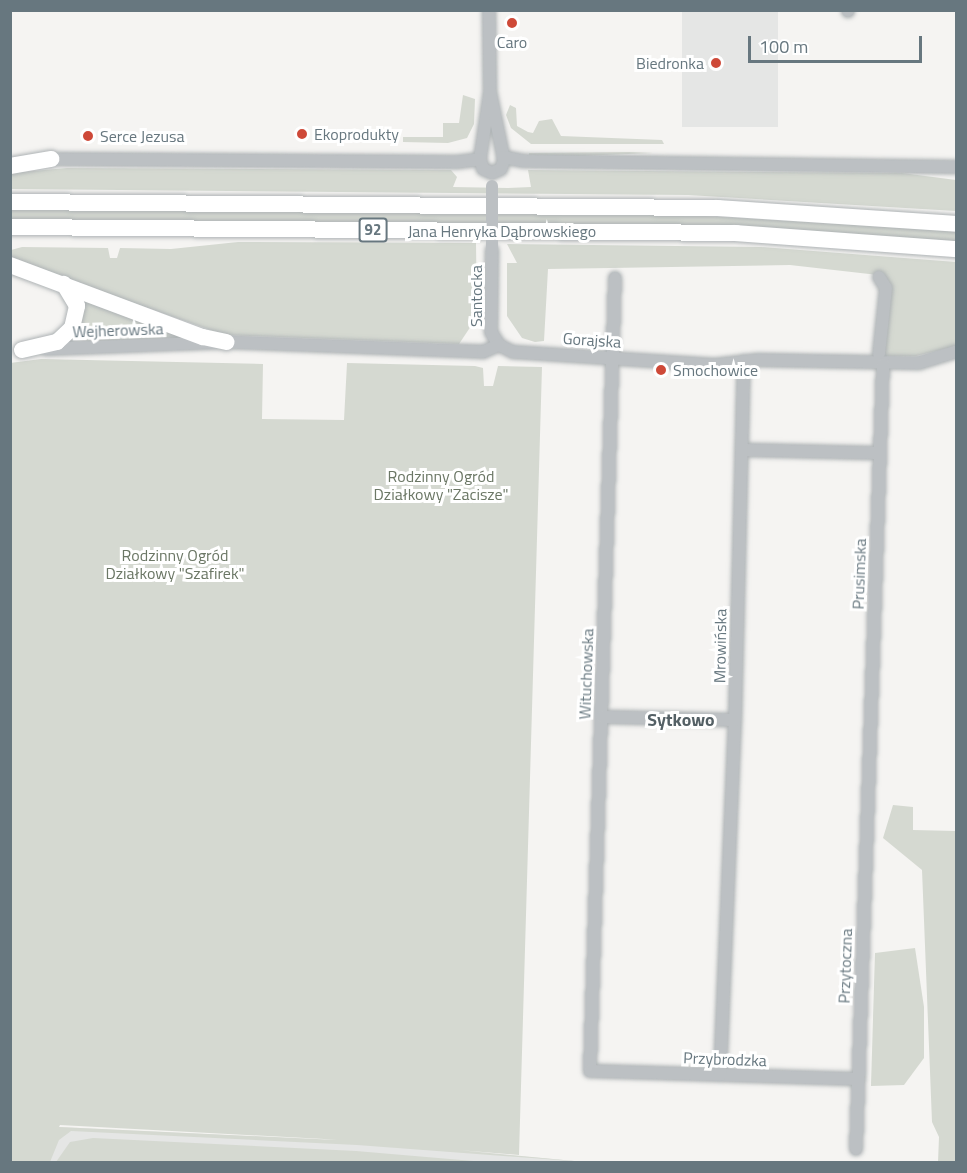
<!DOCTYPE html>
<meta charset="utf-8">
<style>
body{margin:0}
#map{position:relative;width:967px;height:1173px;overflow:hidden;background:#f5f4f2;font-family:"Titillium Web",sans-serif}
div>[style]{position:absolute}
.built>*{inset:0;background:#e5e6e5;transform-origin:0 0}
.green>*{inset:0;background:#d5d9d1}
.roads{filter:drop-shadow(0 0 2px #aeb3b5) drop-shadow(0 0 2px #aeb3b5)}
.minor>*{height:12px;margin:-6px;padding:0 6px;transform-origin:6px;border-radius:6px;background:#bcc0c3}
.major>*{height:16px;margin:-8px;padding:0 8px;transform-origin:8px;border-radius:8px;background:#fff}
.minor-bridge>*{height:12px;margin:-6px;padding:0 6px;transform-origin:6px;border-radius:6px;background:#bcc0c3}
.dots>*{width:16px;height:16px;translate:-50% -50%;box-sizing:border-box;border:3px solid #fff;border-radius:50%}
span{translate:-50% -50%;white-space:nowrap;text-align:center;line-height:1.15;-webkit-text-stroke:6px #fff;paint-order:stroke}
.shield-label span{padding:2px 4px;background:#fff;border:2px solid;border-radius:4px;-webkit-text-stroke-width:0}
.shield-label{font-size:15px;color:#67777f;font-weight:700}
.poi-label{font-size:16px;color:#67777f}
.right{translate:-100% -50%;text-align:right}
.left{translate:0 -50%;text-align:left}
.street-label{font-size:16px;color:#67777f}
.park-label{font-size:16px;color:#6b7765}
.neighbourhood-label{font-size:18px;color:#546065;font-weight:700}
.frame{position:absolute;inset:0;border:12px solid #67777f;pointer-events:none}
.scale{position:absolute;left:748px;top:36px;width:174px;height:27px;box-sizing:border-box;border:3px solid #67777f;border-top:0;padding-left:8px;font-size:18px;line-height:21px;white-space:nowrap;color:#67777f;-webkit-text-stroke:4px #fff;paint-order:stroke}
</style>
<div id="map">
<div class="built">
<i style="left:682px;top:11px;width:96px;height:116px"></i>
<i style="clip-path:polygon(59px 1127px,367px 1142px,585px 1162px,46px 1162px)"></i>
</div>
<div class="green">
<i style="clip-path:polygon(463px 95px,475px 99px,474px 124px,467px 138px,448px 143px,403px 142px,403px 137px,443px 137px,443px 123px,459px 123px)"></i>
<i style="clip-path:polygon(510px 105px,516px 108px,517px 126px,528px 132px,533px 133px,539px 121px,552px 119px,561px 136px,662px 140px,664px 144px,531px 144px,511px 128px,506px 115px)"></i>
<i style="clip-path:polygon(529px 153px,629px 152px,653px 153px,529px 158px)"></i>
<i style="clip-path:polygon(67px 168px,451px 170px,457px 177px,453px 187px,508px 188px,531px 187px,528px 170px,902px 173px,956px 180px,956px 211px,688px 195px,11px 189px,11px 173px)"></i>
<i style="clip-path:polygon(11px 209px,688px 215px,956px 231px,956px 242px,11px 220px)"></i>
<i style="clip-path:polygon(238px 242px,476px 243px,477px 317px,459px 344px,225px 335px,11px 260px,11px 250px,22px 247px,108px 248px,110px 258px,117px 258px,120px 248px,171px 249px)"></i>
<i style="clip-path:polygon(507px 244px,761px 247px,956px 262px,956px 346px,916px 356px,883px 356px,888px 286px,878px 275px,790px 265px,548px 269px,544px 341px,535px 342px,522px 338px,507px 316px,507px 263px,517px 263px)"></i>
<i style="clip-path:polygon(80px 296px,191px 337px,88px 342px,80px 335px)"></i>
<i style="clip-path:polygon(evenodd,41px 359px,263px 364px,262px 419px,344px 420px,347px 363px,475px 366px,483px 368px,484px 386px,493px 386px,498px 366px,542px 367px,519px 1155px,458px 1150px,585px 1162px,357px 1145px,71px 1131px,59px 1140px,50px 1162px,11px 1162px,10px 363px,41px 359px,60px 1125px,324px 1139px,337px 1140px,59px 1127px,60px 1125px)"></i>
<i style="clip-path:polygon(893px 805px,913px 807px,913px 830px,956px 831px,956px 1162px,938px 1162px,939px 1137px,932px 1122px,922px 870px,883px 838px)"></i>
<i style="clip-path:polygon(915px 948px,924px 1007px,924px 1058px,904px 1085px,871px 1086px,875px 953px)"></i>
<i style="clip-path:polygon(93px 1138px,356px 1151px,485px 1162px,56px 1162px,70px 1142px)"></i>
</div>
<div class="roads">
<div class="minor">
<i style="left:489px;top:10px;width:82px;rotate:89.3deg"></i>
<i style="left:490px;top:92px;width:68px;rotate:98.5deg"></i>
<i style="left:480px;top:159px;width:10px;rotate:73deg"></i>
<i style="left:483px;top:169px;width:10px;rotate:24deg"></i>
<i style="left:492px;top:173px;width:10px;rotate:-24deg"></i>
<i style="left:501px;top:169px;width:9px;rotate:-72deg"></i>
<i style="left:504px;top:160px;width:69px;rotate:-101.6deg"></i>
<i style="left:848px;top:11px;width:1px;rotate:-90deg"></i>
<i style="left:503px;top:157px;width:21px;rotate:11deg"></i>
<i style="left:524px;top:161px;width:432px;rotate:0.8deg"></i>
<i style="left:45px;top:159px;width:412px;rotate:0.4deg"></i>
<i style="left:457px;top:162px;width:23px;rotate:-7deg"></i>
<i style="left:492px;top:250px;width:82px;rotate:90.7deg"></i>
<i style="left:491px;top:332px;width:15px;rotate:58deg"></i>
<i style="left:499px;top:345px;width:16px;rotate:27deg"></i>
<i style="left:513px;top:352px;width:202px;rotate:3.7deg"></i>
<i style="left:715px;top:365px;width:43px;rotate:-6.6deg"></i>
<i style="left:758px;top:360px;width:161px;rotate:1.1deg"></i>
<i style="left:919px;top:363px;width:39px;rotate:-17deg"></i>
<i style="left:879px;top:277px;width:13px;rotate:58deg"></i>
<i style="left:886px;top:288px;width:66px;rotate:96.1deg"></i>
<i style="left:615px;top:278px;width:793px;rotate:91.81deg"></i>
<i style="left:590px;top:1071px;width:269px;rotate:1.7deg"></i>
<i style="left:46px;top:349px;width:181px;rotate:-2.2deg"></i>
<i style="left:227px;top:342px;width:256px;rotate:2.2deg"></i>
<i style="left:483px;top:352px;width:17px;rotate:-24deg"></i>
<i style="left:742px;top:450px;width:137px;rotate:1.3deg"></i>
<i style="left:602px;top:717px;width:133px;rotate:1.3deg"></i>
<i style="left:720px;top:1075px;width:355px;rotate:-87.6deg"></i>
<i style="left:735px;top:720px;width:359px;rotate:-88.6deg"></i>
<i style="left:856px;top:1149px;width:785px;rotate:-88.03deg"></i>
</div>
<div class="major">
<i style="left:10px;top:166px;width:42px;rotate:-9.7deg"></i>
<i style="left:10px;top:202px;width:708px;rotate:0.49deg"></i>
<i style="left:718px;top:208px;width:239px;rotate:3.8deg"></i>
<i style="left:10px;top:227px;width:726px;rotate:0.47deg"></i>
<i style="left:736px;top:233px;width:221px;rotate:4.2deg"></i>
<i style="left:10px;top:265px;width:206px;rotate:20.5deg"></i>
<i style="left:203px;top:337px;width:24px;rotate:12deg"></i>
<i style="left:22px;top:350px;width:36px;rotate:-13deg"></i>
<i style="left:57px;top:342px;width:21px;rotate:-43deg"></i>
<i style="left:72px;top:328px;width:23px;rotate:-77deg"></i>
<i style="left:77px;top:306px;width:26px;rotate:-121deg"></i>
</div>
</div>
<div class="minor-bridge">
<i style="left:492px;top:186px;width:64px;rotate:90deg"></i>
</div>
<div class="dots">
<i style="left:512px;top:23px;background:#ce4938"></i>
<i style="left:716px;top:63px;background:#ce4938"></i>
<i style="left:302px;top:134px;background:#ce4938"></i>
<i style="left:88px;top:136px;background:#ce4938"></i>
<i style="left:661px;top:370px;background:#ce4938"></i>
</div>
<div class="shield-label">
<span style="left:373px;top:230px">92</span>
</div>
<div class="poi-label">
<span style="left:512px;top:42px">Caro</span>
<span class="right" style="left:704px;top:63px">Biedronka</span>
<span class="left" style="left:314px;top:134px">Ekoprodukty</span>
<span class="left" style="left:100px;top:136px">Serce Jezusa</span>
<span class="left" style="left:673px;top:370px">Smochowice</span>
</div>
<div class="street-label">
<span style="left:502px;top:231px">Jana Henryka Dąbrowskiego</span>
<span style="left:476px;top:296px;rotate:-90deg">Santocka</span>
<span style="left:118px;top:330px;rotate:-2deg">Wejherowska</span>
<span style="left:592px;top:340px;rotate:4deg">Gorajska</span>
<span style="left:859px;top:574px;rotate:-88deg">Prusimska</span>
<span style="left:720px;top:646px;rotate:-89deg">Mrowińska</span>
<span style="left:586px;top:674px;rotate:-88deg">Wituchowska</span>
<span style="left:845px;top:966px;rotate:-88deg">Przytoczna</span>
<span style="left:725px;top:1059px;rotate:2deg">Przybrodzka</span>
</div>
<div class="park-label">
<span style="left:441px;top:485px">Rodzinny Ogród<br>Działkowy "Zacisze"</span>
<span style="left:175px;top:564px">Rodzinny Ogród<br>Działkowy "Szafirek"</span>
</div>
<div class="neighbourhood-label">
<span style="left:681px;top:720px">Sytkowo</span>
</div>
<div class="frame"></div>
<div class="scale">100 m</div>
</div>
